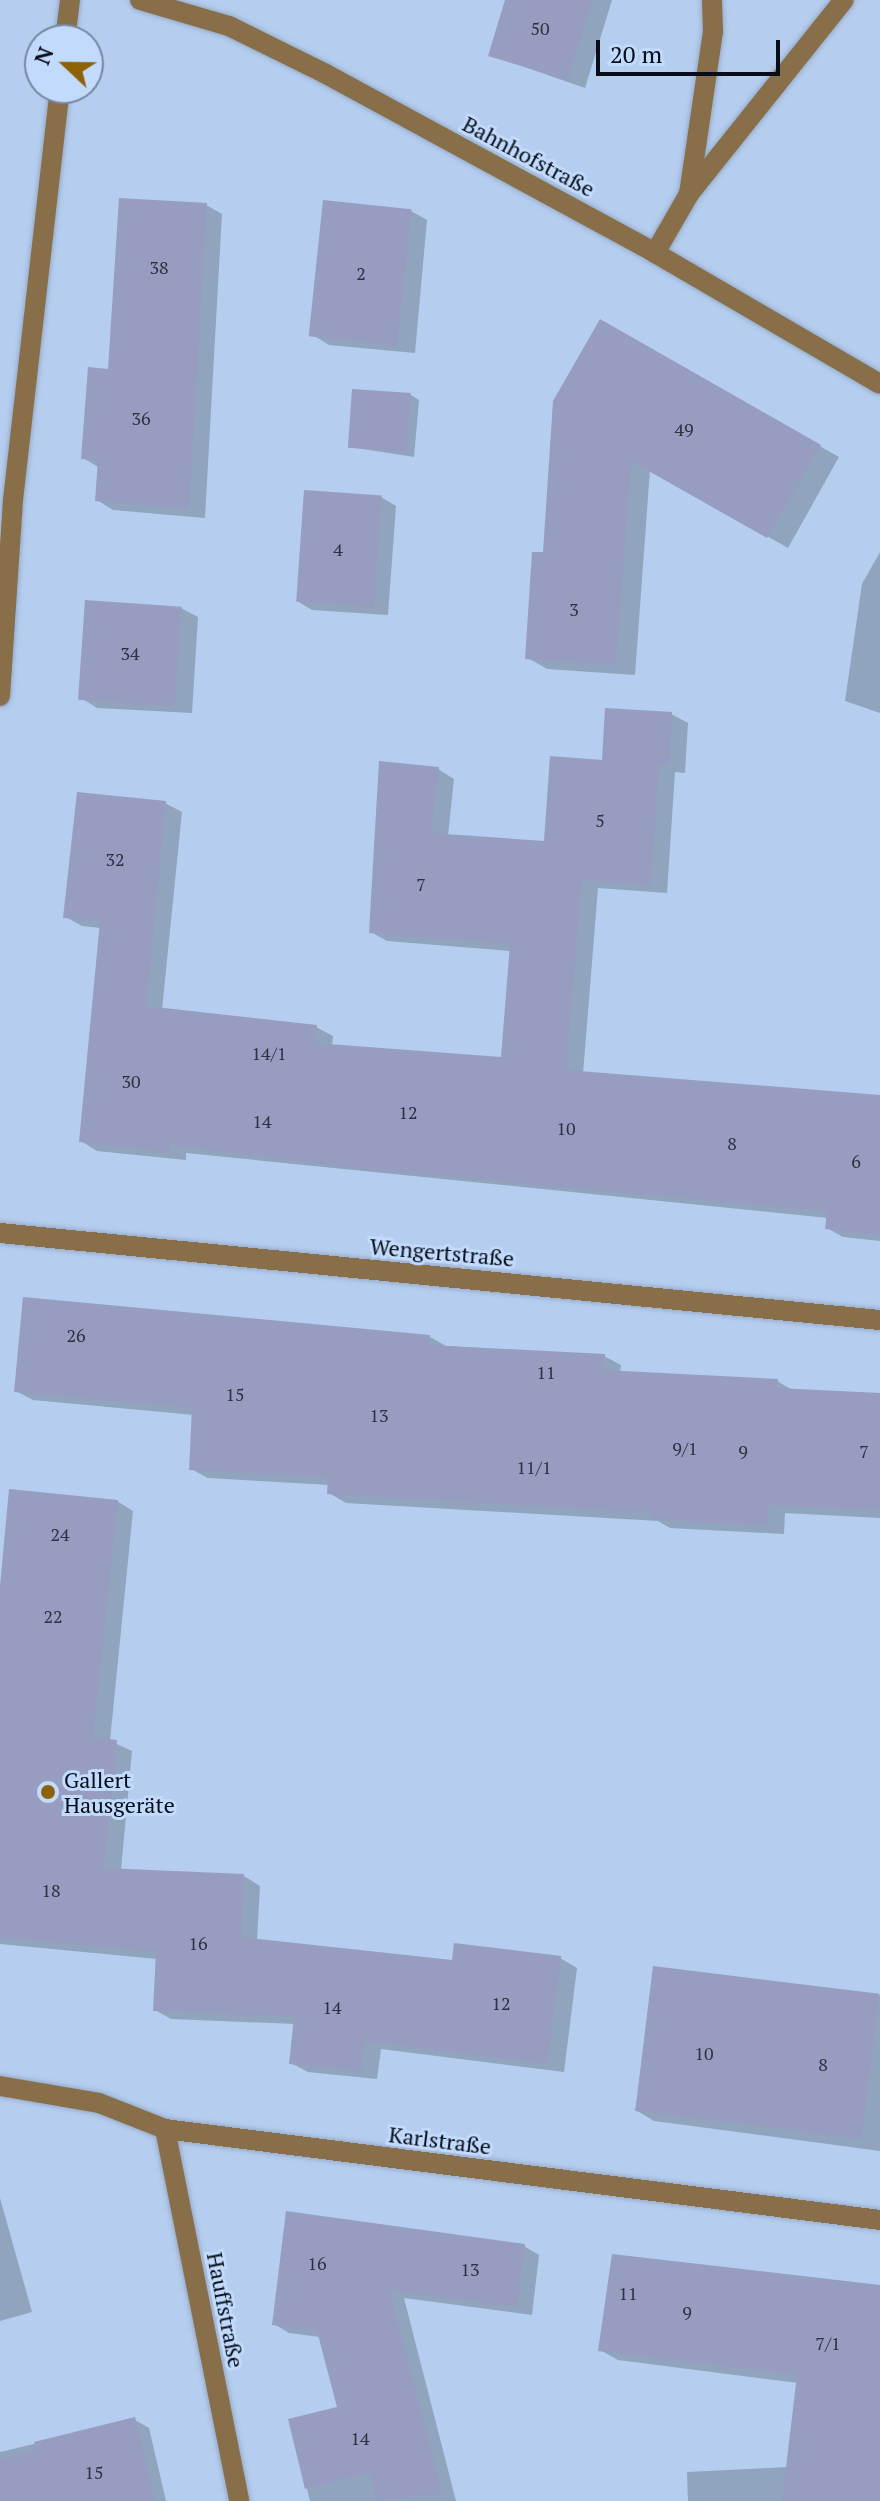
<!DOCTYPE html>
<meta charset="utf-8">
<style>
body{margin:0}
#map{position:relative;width:880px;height:2501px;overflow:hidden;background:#b5cdee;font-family:"PT Serif",serif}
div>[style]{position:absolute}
.shadow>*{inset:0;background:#0003}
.building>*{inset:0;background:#969dc1;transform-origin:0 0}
.roads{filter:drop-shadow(0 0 2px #96abc8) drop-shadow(0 0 2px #96abc8)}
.minor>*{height:20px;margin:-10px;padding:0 10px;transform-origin:10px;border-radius:10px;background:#886f4a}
.dots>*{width:22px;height:22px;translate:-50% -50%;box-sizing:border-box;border:4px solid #c2dafb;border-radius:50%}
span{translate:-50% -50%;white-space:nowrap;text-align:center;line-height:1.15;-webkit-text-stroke:6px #c2dafb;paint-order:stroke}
.number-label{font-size:18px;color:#2b3243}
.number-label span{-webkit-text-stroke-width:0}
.street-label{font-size:22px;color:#070e19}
.poi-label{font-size:22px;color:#070e19}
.left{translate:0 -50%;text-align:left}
.north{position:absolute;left:24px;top:24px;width:80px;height:80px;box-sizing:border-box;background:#c2dafb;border:2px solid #7788a1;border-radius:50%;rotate:292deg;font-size:22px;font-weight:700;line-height:32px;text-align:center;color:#070e19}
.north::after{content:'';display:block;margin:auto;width:28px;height:36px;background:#8d6106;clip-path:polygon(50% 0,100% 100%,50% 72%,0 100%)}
.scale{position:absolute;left:596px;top:40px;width:184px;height:36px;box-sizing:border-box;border:4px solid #070e19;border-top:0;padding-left:10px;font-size:24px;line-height:28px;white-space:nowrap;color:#070e19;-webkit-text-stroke:6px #c2dafb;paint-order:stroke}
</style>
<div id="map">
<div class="shadow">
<i style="clip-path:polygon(507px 0,612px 0,585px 88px,490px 55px)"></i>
<i style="clip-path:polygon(206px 205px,222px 214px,205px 518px,113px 510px,97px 500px,100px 468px,83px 458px,110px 371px)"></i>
<i style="clip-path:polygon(411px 211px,427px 220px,415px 353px,329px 345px,313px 335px)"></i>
<i style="clip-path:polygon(601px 322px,839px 457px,788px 548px,650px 470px,635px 675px,547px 669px,528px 658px,545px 554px)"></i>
<i style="clip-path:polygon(411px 395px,419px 400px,414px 457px,350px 447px)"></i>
<i style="clip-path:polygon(381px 497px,396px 506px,388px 615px,312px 610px,297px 601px)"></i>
<i style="clip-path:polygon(880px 552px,880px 713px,845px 701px,862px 584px)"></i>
<i style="clip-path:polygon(181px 608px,198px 617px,192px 713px,97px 708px,81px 698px)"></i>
<i style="clip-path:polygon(671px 714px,688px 723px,685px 773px,675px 772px,667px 893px,598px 888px,583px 1074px,880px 1097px,880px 1241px,843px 1237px,827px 1228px,828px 1218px,186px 1153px,186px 1160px,97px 1151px,81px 1141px,101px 928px,82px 926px,66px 917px,165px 803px,182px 812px,162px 1010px,316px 1027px,333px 1036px,332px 1047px,503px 1059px,511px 951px,387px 941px,371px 932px,438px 769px,454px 779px,448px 836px,546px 843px,604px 762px)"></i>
<i style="clip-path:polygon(430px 1337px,446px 1346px,604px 1356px,621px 1365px,620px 1373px,777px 1381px,794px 1391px,880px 1395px,880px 1518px,785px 1513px,784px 1534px,670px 1528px,658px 1521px,346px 1503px,329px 1493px,330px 1485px,208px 1478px,191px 1469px,194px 1415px,33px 1400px,16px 1391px)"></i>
<i style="clip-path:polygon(117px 1501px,133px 1511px,110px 1741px,132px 1751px,121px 1870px,244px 1876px,260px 1886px,257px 1940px,453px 1962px,560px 1958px,577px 1968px,564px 2072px,381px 2049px,377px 2079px,308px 2072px,291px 2063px,295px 2024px,171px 2019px,155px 2010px,157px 1959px,0 1944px,0 1609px)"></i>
<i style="clip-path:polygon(880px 1995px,880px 2151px,654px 2121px,634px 2109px)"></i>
<i style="clip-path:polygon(0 2198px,32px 2312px,0 2321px)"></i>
<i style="clip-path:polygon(524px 2246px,539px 2255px,532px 2315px,404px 2298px,456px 2501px,310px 2501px,290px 2421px,339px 2408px,320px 2337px,289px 2333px,274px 2324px)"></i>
<i style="clip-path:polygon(880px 2288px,880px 2501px,688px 2501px,687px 2472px,788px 2467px,798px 2383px,618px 2360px,600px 2350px)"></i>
<i style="clip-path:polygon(135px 2420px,149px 2428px,166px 2501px,0 2501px,0 2452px)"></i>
</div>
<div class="building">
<i style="clip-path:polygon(505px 0,593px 0,568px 80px,488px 56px)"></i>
<i style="clip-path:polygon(119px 198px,207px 203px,189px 509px,95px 501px,98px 460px,81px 459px,88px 367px,108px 369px)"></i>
<i style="left:323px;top:200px;width:89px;height:137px;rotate:6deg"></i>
<i style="clip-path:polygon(600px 319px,821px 445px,767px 538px,631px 461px,616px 665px,525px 659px,532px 552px,543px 552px,553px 401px)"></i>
<i style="left:352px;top:389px;width:59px;height:59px;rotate:4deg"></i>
<i style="left:304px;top:490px;width:78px;height:112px;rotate:4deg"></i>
<i style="left:85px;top:600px;width:97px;height:100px;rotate:4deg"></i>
<i style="clip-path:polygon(605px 708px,672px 712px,669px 765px,659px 764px,651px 885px,582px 880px,566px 1070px,880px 1095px,880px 1235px,825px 1229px,827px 1211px,358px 1169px,170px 1145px,170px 1152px,79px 1142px,100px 921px,63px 918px,77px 792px,166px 801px,146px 1006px,317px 1025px,315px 1043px,501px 1057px,510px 944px,369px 933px,379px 761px,439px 767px,431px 833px,544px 841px,550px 756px,602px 760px)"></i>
<i style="clip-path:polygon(23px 1297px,430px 1335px,429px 1345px,605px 1354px,604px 1370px,778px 1379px,777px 1388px,880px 1393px,880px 1510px,769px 1505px,768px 1526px,651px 1519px,652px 1513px,327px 1494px,328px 1477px,189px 1470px,192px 1408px,14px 1392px)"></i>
<i style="clip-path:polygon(9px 1489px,118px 1500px,93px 1737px,117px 1740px,104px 1868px,244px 1874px,241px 1937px,452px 1960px,454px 1943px,561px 1956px,547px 2064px,364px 2041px,361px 2071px,289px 2064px,294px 2017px,153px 2011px,156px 1952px,0 1937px,0 1586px)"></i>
<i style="left:653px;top:1966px;width:228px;height:146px;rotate:7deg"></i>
<i style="clip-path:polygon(286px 2211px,525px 2244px,517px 2307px,390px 2291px,442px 2494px,377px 2501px,369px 2473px,305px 2489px,288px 2419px,337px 2407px,317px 2331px,272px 2325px)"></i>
<i style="clip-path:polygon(612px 2254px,880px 2285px,880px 2501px,782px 2501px,797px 2375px,598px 2351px)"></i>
<i style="clip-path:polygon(135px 2417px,155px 2501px,0 2501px,0 2459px,36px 2451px,34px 2442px)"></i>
</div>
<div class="roads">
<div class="minor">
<i style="left:140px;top:0;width:93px;rotate:16.3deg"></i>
<i style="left:229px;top:26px;width:108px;rotate:26.3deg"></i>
<i style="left:326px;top:74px;width:375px;rotate:28.5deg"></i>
<i style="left:655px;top:253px;width:260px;rotate:30.2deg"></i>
<i style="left:65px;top:40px;width:40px;rotate:-82.9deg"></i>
<i style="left:689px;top:194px;width:248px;rotate:-51.4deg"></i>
<i style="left:655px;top:253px;width:68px;rotate:-60deg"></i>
<i style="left:689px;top:194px;width:165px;rotate:-81.6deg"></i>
<i style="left:713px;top:31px;width:31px;rotate:-92deg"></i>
<i style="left:0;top:696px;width:196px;rotate:-86.2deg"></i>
<i style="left:13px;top:500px;width:415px;rotate:-83.5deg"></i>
<i style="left:0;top:1233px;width:884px;rotate:5.65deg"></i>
<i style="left:0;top:2086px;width:100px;rotate:9.7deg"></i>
<i style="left:99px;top:2103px;width:71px;rotate:21.5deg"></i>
<i style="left:165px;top:2129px;width:721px;rotate:7.25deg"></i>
<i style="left:165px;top:2129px;width:379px;rotate:78.7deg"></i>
</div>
</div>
<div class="dots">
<i style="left:48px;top:1792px;background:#8d6106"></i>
</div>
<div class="number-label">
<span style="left:540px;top:28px">50</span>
<span style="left:159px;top:267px">38</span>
<span style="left:361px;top:273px">2</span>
<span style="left:141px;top:418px">36</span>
<span style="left:684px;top:429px">49</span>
<span style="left:338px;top:549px">4</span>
<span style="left:574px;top:609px">3</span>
<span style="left:130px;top:653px">34</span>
<span style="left:600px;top:820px">5</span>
<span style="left:115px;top:859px">32</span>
<span style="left:421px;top:884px">7</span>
<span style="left:269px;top:1053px">14/1</span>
<span style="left:131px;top:1081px">30</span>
<span style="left:408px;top:1112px">12</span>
<span style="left:262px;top:1121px">14</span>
<span style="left:566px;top:1128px">10</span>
<span style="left:732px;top:1143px">8</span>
<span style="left:856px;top:1161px">6</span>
<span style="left:76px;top:1335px">26</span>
<span style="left:546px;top:1372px">11</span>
<span style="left:235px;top:1394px">15</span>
<span style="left:379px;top:1415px">13</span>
<span style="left:685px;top:1448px">9/1</span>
<span style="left:743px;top:1451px">9</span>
<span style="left:864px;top:1451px">7</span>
<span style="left:534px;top:1467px">11/1</span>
<span style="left:60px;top:1534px">24</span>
<span style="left:53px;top:1616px">22</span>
<span style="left:51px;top:1890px">18</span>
<span style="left:198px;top:1943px">16</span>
<span style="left:501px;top:2003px">12</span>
<span style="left:332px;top:2007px">14</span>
<span style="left:704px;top:2053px">10</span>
<span style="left:823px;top:2064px">8</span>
<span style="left:317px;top:2263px">16</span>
<span style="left:470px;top:2269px">13</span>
<span style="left:628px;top:2293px">11</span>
<span style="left:687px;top:2312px">9</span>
<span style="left:828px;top:2343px">7/1</span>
<span style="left:360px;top:2438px">14</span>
<span style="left:94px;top:2472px">15</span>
</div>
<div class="street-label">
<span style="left:529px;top:156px;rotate:28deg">Bahnhofstraße</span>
<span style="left:442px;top:1252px;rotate:5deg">Wengertstraße</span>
<span style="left:440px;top:2140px;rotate:7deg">Karlstraße</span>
<span style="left:226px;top:2310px;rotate:79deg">Hauffstraße</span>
</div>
<div class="poi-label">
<span class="left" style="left:64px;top:1792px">Gallert<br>Hausgeräte</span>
</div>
<div class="north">N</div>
<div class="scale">20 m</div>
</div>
